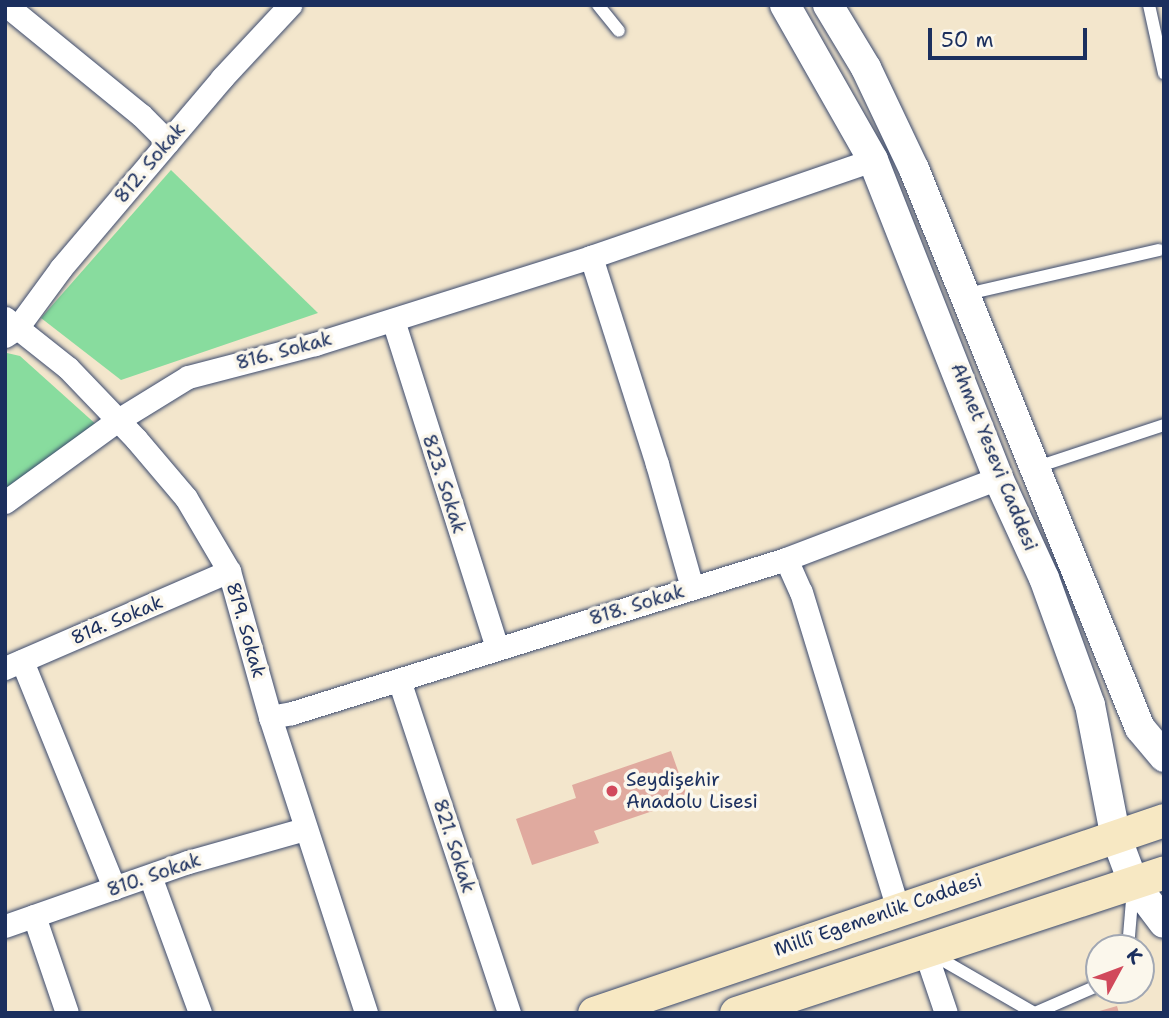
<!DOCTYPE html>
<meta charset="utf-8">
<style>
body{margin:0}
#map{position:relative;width:1169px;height:1018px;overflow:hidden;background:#f3e6cc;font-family:"Shantell Sans",sans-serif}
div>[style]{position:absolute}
.green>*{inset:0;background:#88dc9e}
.building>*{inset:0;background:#e0aa9f}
.roads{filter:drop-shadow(0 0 2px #3b4a6e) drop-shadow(0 0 2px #3b4a6e)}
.service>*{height:12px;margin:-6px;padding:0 6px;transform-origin:6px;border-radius:6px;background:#fff}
.minor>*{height:23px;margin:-11.5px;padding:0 11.5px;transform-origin:11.5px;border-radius:11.5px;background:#fff}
.tertiary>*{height:30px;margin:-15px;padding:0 15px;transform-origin:15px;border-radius:15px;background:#fff}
.secondary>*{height:33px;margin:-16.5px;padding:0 16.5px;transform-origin:16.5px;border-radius:16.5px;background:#f7e8c3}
.dots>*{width:19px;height:19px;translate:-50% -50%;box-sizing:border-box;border:4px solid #fbf7ec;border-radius:50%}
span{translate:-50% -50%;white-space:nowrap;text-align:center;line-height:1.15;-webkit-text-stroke:7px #fbf7ec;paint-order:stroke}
.street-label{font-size:19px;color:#1b2f5e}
.poi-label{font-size:19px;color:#1b2f5e}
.left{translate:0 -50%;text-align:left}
.frame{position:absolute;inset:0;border:7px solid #1b2f5e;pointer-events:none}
.north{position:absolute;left:1085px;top:934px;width:70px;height:70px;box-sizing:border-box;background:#fbf7ec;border:2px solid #a1a7b3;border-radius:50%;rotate:49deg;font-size:19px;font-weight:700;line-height:28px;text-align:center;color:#1b2f5e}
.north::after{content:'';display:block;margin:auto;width:24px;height:32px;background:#d1495b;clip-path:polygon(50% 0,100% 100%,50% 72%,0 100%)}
.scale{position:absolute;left:928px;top:28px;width:159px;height:32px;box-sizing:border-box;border:4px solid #1b2f5e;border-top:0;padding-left:9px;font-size:21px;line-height:24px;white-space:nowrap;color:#1b2f5e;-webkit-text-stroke:5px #fbf7ec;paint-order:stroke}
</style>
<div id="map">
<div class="green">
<i style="clip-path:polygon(171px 170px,318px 313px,121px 380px,41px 318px)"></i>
<i style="clip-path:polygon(7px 353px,20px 356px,99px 427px,5px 492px)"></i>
</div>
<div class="building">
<i style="clip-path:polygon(671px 751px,688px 799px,594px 831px,599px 843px,532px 865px,516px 819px,576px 798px,572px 785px)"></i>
<i style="clip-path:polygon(1117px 1006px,1119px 1013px,1096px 1013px,1096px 1012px)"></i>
</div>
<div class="roads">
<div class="service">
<i style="left:598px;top:5px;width:33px;rotate:51deg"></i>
<i style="left:1149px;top:5px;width:70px;rotate:77.6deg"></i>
<i style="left:967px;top:294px;width:197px;rotate:-12.9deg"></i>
<i style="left:1034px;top:468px;width:137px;rotate:-18.3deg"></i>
<i style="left:1128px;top:948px;width:59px;rotate:-85.2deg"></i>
<i style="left:932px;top:954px;width:118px;rotate:30deg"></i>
<i style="left:1035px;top:1013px;width:70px;rotate:-23.6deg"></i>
</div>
<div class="minor">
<i style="left:6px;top:5px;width:174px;rotate:39.2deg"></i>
<i style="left:141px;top:115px;width:38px;rotate:45deg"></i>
<i style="left:591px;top:257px;width:217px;rotate:72.3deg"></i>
<i style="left:657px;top:464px;width:129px;rotate:74.2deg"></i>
<i style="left:5px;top:318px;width:80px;rotate:38.4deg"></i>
<i style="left:68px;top:368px;width:98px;rotate:46.2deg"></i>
<i style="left:136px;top:439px;width:77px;rotate:49.7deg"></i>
<i style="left:186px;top:498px;width:85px;rotate:59.5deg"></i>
<i style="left:229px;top:571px;width:152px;rotate:74.3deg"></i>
<i style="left:270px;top:717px;width:311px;rotate:72deg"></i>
<i style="left:393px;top:320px;width:344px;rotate:72.4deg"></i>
<i style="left:5px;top:336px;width:14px;rotate:-34deg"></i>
<i style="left:17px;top:328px;width:74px;rotate:-53.7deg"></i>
<i style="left:61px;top:268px;width:249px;rotate:-49.7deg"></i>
<i style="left:222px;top:78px;width:100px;rotate:-47deg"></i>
<i style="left:5px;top:502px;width:140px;rotate:-36deg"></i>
<i style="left:118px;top:420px;width:82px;rotate:-31.6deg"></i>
<i style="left:188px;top:377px;width:131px;rotate:-14.6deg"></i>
<i style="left:315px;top:344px;width:289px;rotate:-17.5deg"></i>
<i style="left:591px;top:257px;width:298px;rotate:-19deg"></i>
<i style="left:786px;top:559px;width:36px;rotate:66deg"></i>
<i style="left:801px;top:592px;width:332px;rotate:73deg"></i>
<i style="left:22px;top:661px;width:245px;rotate:67.9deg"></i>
<i style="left:5px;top:668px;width:244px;rotate:-23.4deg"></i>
<i style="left:399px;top:680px;width:351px;rotate:71.7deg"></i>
<i style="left:270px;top:717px;width:22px;rotate:-10deg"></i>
<i style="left:292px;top:713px;width:517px;rotate:-17.31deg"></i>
<i style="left:786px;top:559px;width:227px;rotate:-20.9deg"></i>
<i style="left:150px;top:876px;width:146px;rotate:69.9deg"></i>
<i style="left:34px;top:916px;width:102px;rotate:71.2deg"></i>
<i style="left:5px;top:926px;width:194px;rotate:-19.3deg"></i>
<i style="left:188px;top:862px;width:122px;rotate:-15.8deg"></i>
<i style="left:925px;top:951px;width:65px;rotate:71.3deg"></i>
</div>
<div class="tertiary">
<i style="left:785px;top:5px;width:178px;rotate:60.4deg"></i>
<i style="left:873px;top:160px;width:342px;rotate:68.5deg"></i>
<i style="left:998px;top:478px;width:110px;rotate:65.3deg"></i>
<i style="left:1044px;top:578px;width:135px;rotate:70.1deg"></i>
<i style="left:1090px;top:705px;width:131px;rotate:79deg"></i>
<i style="left:1115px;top:834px;width:51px;rotate:69.4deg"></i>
<i style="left:1133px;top:882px;width:51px;rotate:52.9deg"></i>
<i style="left:828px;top:5px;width:74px;rotate:58.9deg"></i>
<i style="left:866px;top:68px;width:112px;rotate:64.6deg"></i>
<i style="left:914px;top:169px;width:603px;rotate:67.99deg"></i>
<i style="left:1140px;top:728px;width:38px;rotate:50deg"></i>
</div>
<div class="secondary">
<i style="left:594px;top:1013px;width:602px;rotate:-18.71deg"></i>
<i style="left:736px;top:1013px;width:451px;rotate:-18.2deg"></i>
</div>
</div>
<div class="dots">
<i style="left:612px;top:791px;background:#d1495b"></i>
</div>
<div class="street-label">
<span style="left:150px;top:163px;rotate:-50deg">812. Sokak</span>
<span style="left:284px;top:351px;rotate:-15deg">816. Sokak</span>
<span style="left:994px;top:457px;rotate:68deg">Ahmet Yesevi Caddesi</span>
<span style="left:444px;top:484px;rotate:72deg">823. Sokak</span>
<span style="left:637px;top:605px;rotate:-17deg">818. Sokak</span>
<span style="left:117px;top:620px;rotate:-23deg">814. Sokak</span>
<span style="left:246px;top:630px;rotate:74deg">819. Sokak</span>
<span style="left:454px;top:846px;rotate:72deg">821. Sokak</span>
<span style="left:154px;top:875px;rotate:-19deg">810. Sokak</span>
<span style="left:878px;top:915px;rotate:-19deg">Millî Egemenlik Caddesi</span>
</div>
<div class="poi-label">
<span class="left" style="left:626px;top:791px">Seydişehir<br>Anadolu Lisesi</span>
</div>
<div class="frame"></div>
<div class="north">K</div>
<div class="scale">50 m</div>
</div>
